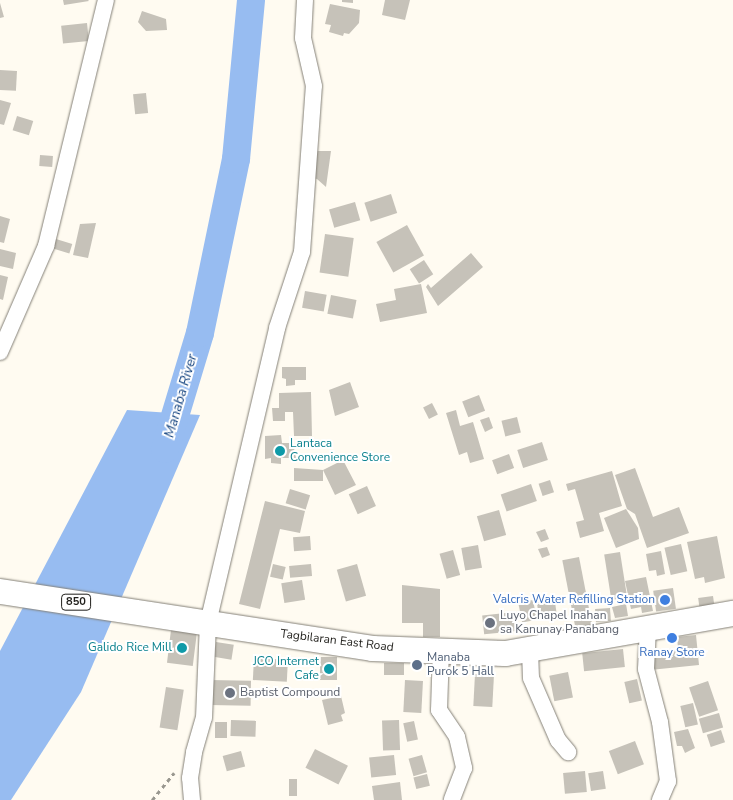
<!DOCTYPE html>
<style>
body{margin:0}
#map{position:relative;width:733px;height:800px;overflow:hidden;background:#fffbf1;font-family:"Nunito Sans",sans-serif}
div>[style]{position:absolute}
.water>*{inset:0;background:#97bcf1}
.river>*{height:28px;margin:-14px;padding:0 14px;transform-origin:14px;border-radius:14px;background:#97bcf1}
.building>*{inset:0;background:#c6c2b9;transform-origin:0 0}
.path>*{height:2.5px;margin-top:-1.25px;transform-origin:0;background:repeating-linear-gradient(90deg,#99978f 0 4px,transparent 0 8px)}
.roads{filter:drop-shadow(0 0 1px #848077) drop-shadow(0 0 1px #848077)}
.street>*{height:16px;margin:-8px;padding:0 8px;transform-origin:8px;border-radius:8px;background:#fff}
.primary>*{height:25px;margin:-12.5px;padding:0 12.5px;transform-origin:12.5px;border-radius:12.5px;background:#fff}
.dots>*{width:14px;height:14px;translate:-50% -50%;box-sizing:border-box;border:2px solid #fff;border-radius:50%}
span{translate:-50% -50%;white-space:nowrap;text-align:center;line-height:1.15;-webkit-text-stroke:4px #fff;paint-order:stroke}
.shield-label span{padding:1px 4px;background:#fff;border:1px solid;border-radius:4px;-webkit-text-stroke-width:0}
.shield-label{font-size:11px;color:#201f1b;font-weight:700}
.culture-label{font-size:12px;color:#0d838f}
.left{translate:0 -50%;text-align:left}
.right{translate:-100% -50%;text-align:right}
.shop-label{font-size:12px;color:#366cbe}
.worship-label{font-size:12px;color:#5b616d}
.street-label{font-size:12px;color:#201f1b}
.service-label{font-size:12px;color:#4e5e75}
.water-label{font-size:14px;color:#12427f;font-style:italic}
</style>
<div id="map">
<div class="water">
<i style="clip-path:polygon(127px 410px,200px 415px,81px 692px,11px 800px,0 800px,0 651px)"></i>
</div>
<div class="river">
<i style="left:165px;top:449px;width:121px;rotate:-73.2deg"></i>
<i style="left:200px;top:333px;width:178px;rotate:-78.3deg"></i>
<i style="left:236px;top:159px;width:160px;rotate:-84.6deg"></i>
</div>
<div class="building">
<i style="clip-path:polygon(63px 0,88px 0,89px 1px,64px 5px)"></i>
<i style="clip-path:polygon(342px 0,353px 0,353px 3px,342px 2px)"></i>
<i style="clip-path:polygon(385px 0,410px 0,405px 20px,382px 15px)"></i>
<i style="clip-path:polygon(0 3px,4px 17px,0 18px)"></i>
<i style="clip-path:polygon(330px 4px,360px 10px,359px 23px,349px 34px,344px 33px,343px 36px,329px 32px,331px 25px,325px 24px)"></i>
<i style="clip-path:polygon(142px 11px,166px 19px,167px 30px,146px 31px,138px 22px)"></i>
<i style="left:87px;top:23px;width:18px;height:26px;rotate:84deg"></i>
<i style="left:0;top:70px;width:17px;height:20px;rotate:3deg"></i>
<i style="left:146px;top:93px;width:20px;height:13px;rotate:84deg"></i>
<i style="clip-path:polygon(0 100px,11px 103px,4px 125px,0 124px)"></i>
<i style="left:17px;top:116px;width:17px;height:15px;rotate:17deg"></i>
<i style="clip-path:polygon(316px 151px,331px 151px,326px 187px,317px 179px,311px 178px)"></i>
<i style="left:40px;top:155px;width:13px;height:11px;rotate:4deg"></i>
<i style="left:391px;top:194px;width:20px;height:28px;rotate:72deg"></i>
<i style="left:355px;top:202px;width:19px;height:27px;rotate:74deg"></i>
<i style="clip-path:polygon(0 216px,10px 219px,4px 243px,0 242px)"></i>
<i style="clip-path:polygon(96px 223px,88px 258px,73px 255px,80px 224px)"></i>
<i style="left:407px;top:225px;width:35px;height:35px;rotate:61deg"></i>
<i style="left:325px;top:234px;width:29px;height:39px;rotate:8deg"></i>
<i style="left:56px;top:239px;width:17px;height:10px;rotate:17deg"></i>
<i style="clip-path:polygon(0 249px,16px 253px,13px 269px,0 266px)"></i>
<i style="clip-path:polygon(471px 253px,483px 267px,438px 306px,426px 287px,428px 284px,431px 288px)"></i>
<i style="left:424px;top:260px;width:17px;height:17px;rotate:57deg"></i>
<i style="clip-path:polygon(0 275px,8px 277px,3px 300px,0 299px)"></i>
<i style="clip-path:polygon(421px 284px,427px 313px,380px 322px,376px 304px,396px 300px,394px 289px)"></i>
<i style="left:305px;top:291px;width:22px;height:17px;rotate:10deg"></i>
<i style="left:331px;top:295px;width:26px;height:19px;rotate:11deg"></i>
<i style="clip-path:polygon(282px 367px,306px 367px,306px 380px,295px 380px,295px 385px,286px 386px,286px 379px,282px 378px)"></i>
<i style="clip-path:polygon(350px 382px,359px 407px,335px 416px,329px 390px)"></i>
<i style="clip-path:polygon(311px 392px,312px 436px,294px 436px,293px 412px,285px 412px,285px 421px,273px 421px,272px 408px,279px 408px,279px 393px)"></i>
<i style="left:479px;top:395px;width:17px;height:18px;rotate:69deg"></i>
<i style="left:432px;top:403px;width:13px;height:10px;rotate:63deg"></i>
<i style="clip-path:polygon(456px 410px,460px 426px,473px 422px,484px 459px,470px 463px,467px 452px,459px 455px,446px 413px)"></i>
<i style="clip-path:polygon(489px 417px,493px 428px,485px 432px,480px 420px)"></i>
<i style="left:517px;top:417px;width:16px;height:16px;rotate:76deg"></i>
<i style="clip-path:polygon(281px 435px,282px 443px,293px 443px,296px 458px,281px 458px,281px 464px,271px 463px,271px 458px,265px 459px,265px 436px)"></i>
<i style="left:542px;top:442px;width:19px;height:26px;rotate:72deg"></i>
<i style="left:509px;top:454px;width:15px;height:18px;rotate:70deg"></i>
<i style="clip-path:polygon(343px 460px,356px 485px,335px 495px,323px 470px,323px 481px,294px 481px,294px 468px,323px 470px)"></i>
<i style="clip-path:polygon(635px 468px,653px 517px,679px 507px,689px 533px,647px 548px,635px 514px,627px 509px,615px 475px)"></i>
<i style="clip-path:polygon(612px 471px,622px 506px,599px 513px,604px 531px,580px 538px,576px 522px,584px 520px,575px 489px,568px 491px,566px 484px)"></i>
<i style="left:550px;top:480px;width:13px;height:12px;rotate:72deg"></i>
<i style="left:531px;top:484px;width:18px;height:32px;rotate:71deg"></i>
<i style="left:367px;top:486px;width:22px;height:20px;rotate:66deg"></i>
<i style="left:290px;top:489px;width:21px;height:15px;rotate:17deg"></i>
<i style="clip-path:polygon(265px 501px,305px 511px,300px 533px,280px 529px,260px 609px,239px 604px)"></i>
<i style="clip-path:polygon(626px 509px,638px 528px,639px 539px,616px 548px,604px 518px)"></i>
<i style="left:499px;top:510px;width:26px;height:23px;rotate:74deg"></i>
<i style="clip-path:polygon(545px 529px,549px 539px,541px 542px,536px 532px)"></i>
<i style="left:310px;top:536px;width:14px;height:17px;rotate:86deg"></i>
<i style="clip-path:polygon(717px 536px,725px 578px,705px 583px,704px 577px,695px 579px,687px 542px)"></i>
<i style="left:681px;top:544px;width:28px;height:17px;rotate:77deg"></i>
<i style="left:478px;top:545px;width:23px;height:17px;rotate:80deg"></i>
<i style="clip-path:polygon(547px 547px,550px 555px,542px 558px,538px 549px)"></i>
<i style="left:453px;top:550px;width:26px;height:14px;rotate:74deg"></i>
<i style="clip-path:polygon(661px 551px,665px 574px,657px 576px,656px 570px,649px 571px,646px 554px)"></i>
<i style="left:620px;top:552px;width:46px;height:16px;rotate:81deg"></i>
<i style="left:579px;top:557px;width:71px;height:17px;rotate:79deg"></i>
<i style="left:273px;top:564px;width:13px;height:13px;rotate:13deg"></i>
<i style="left:311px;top:564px;width:12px;height:22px;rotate:85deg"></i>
<i style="left:357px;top:564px;width:33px;height:21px;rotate:74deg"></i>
<i style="clip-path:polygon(646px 577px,653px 611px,642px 613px,641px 607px,631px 609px,625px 581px)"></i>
<i style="left:302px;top:580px;width:20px;height:21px;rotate:81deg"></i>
<i style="clip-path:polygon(402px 585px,440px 589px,440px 637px,423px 637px,423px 623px,402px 623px)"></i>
<i style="left:673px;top:588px;width:21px;height:20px;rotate:82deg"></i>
<i style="left:554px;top:595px;width:21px;height:18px;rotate:82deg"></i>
<i style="left:713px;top:596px;width:15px;height:15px;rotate:82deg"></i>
<i style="left:533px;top:600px;width:20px;height:15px;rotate:79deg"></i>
<i style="clip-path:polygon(626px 604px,628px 616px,615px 618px,612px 607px)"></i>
<i style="left:610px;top:608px;width:13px;height:15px;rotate:86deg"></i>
<i style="left:515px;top:612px;width:19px;height:33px;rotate:84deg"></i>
<i style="left:171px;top:630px;width:26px;height:33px;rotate:7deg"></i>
<i style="clip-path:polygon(696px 635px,699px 665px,650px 670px,648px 651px,678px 648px,677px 637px)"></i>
<i style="left:216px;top:642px;width:18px;height:15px;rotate:9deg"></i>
<i style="left:623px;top:649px;width:18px;height:41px;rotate:84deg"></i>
<i style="left:320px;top:657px;width:17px;height:23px"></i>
<i style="left:254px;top:658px;width:34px;height:22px;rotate:3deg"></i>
<i style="left:384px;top:663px;width:20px;height:12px"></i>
<i style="left:568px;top:672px;width:26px;height:19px;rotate:79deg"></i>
<i style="left:475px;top:674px;width:19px;height:32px;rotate:3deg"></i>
<i style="left:637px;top:679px;width:22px;height:13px;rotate:77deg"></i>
<i style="left:210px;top:680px;width:41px;height:25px;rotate:1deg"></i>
<i style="left:405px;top:680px;width:18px;height:32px;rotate:3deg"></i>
<i style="left:708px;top:681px;width:31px;height:20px;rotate:71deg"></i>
<i style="left:166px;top:687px;width:18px;height:41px;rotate:9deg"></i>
<i style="clip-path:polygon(341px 696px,345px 713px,341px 715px,343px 721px,328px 725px,322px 700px)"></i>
<i style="left:693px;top:703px;width:22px;height:13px;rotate:77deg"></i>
<i style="left:719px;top:713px;width:15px;height:21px;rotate:74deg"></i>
<i style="left:231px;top:720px;width:25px;height:16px;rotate:2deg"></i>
<i style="left:399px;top:720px;width:30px;height:17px;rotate:88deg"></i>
<i style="left:414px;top:721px;width:19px;height:11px;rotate:78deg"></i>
<i style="left:215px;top:722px;width:12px;height:16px"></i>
<i style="clip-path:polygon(688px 729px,695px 748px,685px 753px,682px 746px,677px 746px,674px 732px)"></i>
<i style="left:721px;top:730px;width:13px;height:15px;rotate:72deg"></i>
<i style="left:635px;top:741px;width:25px;height:28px;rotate:69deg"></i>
<i style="left:315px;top:749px;width:37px;height:21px;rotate:27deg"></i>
<i style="left:241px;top:751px;width:16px;height:19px;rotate:75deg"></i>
<i style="left:394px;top:755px;width:20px;height:25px;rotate:84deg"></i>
<i style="left:422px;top:755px;width:18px;height:14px;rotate:74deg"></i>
<i style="left:585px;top:771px;width:21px;height:22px;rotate:85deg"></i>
<i style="left:603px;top:771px;width:18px;height:15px;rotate:81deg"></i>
<i style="left:427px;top:774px;width:12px;height:14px;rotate:76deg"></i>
<i style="left:289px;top:779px;width:8px;height:17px"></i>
<i style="clip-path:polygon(400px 782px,402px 800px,374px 800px,372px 786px)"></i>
</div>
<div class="path">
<i style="left:152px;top:800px;width:35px;rotate:-51deg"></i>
</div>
<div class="roads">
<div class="street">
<i style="left:0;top:352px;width:116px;rotate:-66.5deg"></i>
<i style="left:46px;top:246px;width:253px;rotate:-76.3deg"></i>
<i style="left:648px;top:627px;width:42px;rotate:92.7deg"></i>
<i style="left:646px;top:669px;width:55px;rotate:75.2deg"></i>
<i style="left:660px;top:722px;width:60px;rotate:82.3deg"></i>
<i style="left:668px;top:781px;width:21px;rotate:113deg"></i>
<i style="left:441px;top:650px;width:60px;rotate:91.9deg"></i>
<i style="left:439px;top:710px;width:32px;rotate:56deg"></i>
<i style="left:457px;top:737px;width:32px;rotate:77deg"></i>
<i style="left:464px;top:768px;width:34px;rotate:111deg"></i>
<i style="left:530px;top:650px;width:28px;rotate:88deg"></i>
<i style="left:531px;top:678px;width:68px;rotate:66.5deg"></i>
<i style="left:558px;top:740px;width:16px;rotate:50deg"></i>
<i style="left:192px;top:800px;width:22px;rotate:-95deg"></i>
<i style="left:190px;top:778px;width:26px;rotate:-81deg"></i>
<i style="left:194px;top:752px;width:35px;rotate:-74deg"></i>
<i style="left:204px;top:718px;width:95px;rotate:-87.6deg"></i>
<i style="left:208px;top:623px;width:303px;rotate:-76.8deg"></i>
<i style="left:277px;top:328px;width:80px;rotate:-71.8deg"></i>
<i style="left:302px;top:252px;width:166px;rotate:-85.9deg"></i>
<i style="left:314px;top:86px;width:49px;rotate:-102.9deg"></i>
<i style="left:303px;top:38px;width:38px;rotate:-87deg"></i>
</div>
<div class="primary">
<i style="left:0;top:591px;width:376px;rotate:8.7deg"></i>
<i style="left:372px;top:648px;width:133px;rotate:2.2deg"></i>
<i style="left:505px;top:653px;width:231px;rotate:-10deg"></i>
</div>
</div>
<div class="dots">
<i style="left:280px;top:451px;background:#0f9aa8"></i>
<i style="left:665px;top:600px;background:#3f7fe0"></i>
<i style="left:490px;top:623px;background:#6b7280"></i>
<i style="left:672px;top:638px;background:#3f7fe0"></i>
<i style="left:182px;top:648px;background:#0f9aa8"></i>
<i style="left:417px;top:665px;background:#5c6f8a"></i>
<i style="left:329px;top:669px;background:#0f9aa8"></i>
<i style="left:230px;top:693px;background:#6b7280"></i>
</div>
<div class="shield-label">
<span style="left:76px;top:602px">850</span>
</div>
<div class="culture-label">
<span class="left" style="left:290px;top:451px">Lantaca<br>Convenience Store</span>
<span class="right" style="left:172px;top:648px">Galido Rice Mill</span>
<span class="right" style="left:319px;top:669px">JCO Internet<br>Cafe</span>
</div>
<div class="shop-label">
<span class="right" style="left:655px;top:600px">Valcris Water Refilling Station</span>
<span style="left:672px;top:653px">Ranay Store</span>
</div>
<div class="worship-label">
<span class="left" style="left:500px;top:623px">Luyo Chapel Inahan<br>sa Kanunay Panabang</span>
<span class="left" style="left:240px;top:693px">Baptist Compound</span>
</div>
<div class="street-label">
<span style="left:337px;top:641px;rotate:7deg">Tagbilaran East Road</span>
</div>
<div class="service-label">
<span class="left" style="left:427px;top:665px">Manaba<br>Purok 5 Hall</span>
</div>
<div class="water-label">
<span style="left:181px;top:396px;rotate:-74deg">Manaba River</span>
</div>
</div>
